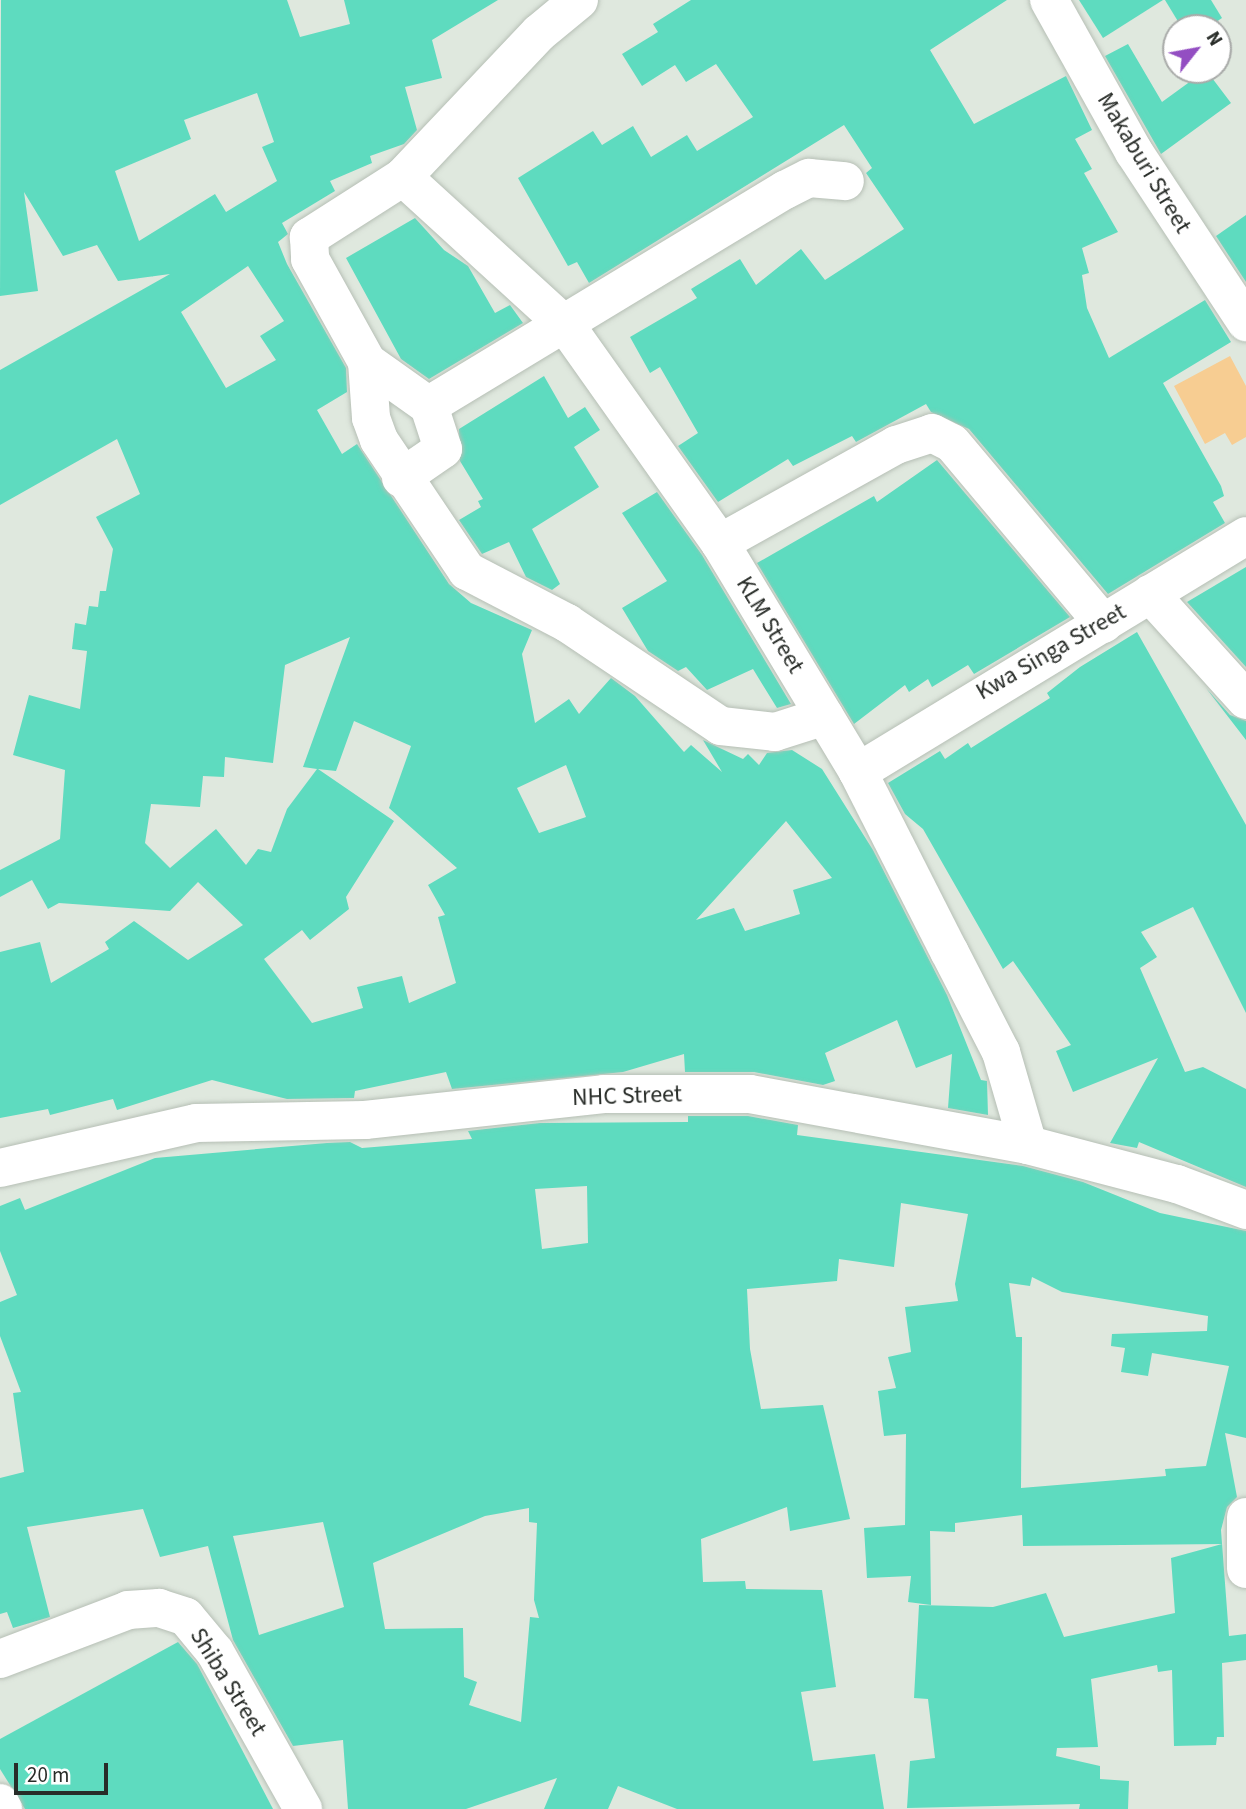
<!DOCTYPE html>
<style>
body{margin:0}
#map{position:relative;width:1246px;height:1809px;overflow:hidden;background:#dfe8de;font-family:"Source Sans 3",sans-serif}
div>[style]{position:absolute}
.green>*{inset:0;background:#f7cd92}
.building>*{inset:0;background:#5edbbf}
.roads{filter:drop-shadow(0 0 2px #b6bfb5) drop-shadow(0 0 2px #b6bfb5)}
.minor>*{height:38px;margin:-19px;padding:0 19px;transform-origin:19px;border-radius:19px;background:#fff}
span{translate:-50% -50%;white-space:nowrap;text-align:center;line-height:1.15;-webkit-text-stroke:7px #fff;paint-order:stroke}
.street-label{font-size:24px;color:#282c28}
.north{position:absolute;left:1162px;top:14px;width:70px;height:70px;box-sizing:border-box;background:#fff;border:2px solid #a9aba9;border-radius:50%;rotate:59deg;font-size:19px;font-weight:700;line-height:28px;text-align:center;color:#282c28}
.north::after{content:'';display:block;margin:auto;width:24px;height:32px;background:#934ec2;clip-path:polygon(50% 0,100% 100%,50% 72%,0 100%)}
.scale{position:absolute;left:14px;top:1763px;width:94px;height:32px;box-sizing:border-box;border:4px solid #282c28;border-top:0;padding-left:9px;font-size:21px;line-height:24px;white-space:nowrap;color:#282c28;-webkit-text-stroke:5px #fff;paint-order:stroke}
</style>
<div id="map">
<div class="green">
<i style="clip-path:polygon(1230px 356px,1246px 386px,1246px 437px,1232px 445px,1225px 433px,1205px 444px,1174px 386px)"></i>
</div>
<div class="building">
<i style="clip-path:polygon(evenodd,1px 0,287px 0,300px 37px,350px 24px,344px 0,498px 0,432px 40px,442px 78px,405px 87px,417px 130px,404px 144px,370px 156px,372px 163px,330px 181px,335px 191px,282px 223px,288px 234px,278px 242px,287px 264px,346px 368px,347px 392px,317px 410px,342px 454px,357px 444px,449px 584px,471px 603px,532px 630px,522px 654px,535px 723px,569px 699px,579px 714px,611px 678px,635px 696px,684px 752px,691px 745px,722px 772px,703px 740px,743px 759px,748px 754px,759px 765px,767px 753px,792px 750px,822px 769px,873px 850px,947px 995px,981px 1080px,987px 1081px,988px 1115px,948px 1108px,952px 1054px,916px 1068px,897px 1020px,825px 1053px,835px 1081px,823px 1085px,754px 1072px,685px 1072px,684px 1054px,623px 1072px,452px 1089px,446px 1072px,355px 1091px,354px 1098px,287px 1099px,212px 1080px,117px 1110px,113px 1099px,50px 1115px,48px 1109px,0 1118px,0 952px,40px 942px,51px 983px,109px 949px,105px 942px,134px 921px,188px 960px,243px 925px,198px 882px,170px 911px,59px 903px,48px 909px,32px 880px,0 897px,0 870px,60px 839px,65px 770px,13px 755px,29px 695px,80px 709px,87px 651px,72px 649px,75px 623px,86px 625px,89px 606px,98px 607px,100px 591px,106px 591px,113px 549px,96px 517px,140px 494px,117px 439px,0 505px,0 370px,170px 274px,118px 281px,97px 245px,63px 256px,24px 192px,38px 291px,0 296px,1px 0,257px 93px,274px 142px,262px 147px,277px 181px,226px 212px,215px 194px,139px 241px,115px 171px,191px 139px,184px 120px,257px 93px,1px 0,248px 266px,284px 321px,260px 336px,276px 360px,226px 388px,181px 312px,248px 266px,1px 0,350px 637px,303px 767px,317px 769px,287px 809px,271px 852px,258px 849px,246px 865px,216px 829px,170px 868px,145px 843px,151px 804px,200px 807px,203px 776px,224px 777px,225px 757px,273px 763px,285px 665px,350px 637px,1px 0,354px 721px,411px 746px,389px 808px,457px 868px,428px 885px,445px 915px,438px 917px,456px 983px,409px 1003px,402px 976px,357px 987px,363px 1008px,312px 1023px,264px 959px,302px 930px,310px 940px,349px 909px,346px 897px,394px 821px,318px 769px,336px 771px,354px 721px,1px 0,566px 765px,586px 817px,539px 833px,517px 788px,566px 765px,1px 0,786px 821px,832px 878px,793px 890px,800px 914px,745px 931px,734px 908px,696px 920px,786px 821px)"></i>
<i style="clip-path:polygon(691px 0,1007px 0,930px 50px,974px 124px,1066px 76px,1092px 130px,1075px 139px,1092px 169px,1084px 173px,1118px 232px,1082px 248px,1089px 273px,1082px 275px,1087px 308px,1109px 358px,1205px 300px,1231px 342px,1163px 383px,1221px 486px,1224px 496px,1213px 502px,1225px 523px,1108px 594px,969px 429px,931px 412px,926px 404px,856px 442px,852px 436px,793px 466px,788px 459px,718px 502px,678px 446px,698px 433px,660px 367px,650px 373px,630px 337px,697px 298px,691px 289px,740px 259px,756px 285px,801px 249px,825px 280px,904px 229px,866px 173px,872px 168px,844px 125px,589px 283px,577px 262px,568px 266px,518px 178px,593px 131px,602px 145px,633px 126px,651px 157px,687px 135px,697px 151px,753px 117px,716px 64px,686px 82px,675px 65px,642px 86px,622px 54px,658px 32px,653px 24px)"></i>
<i style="clip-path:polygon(1079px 0,1163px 0,1103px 38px)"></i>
<i style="clip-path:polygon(1165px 0,1211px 0,1222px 18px,1207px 28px,1182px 28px)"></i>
<i style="clip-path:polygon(1128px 44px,1162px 102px,1206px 70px,1231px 103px,1161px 154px,1105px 56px)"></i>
<i style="clip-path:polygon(1246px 215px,1246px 282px,1216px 236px)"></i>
<i style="clip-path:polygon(415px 218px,444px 250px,468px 266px,495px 313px,510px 305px,523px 323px,429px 379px,401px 359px,346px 258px)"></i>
<i style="clip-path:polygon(544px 376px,568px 418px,585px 407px,600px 430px,574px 447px,599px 487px,532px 529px,560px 584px,552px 590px,526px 577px,509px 542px,482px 554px,459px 520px,481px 507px,478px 501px,483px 499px,460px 461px,459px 429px)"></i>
<i style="clip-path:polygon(937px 460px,1070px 617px,974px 674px,968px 665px,932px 687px,928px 679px,909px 692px,905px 685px,854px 724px,757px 563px,874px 496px,877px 502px)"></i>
<i style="clip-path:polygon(657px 492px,702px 555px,791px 704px,777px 708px,753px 669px,707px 690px,686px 667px,678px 671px,648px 651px,622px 608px,667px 581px,622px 513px)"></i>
<i style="clip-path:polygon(1246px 567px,1246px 667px,1187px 602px)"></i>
<i style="clip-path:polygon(1137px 632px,1246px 825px,1246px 1013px,1193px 907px,1141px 932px,1157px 957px,1140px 968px,1185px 1072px,1203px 1067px,1246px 1089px,1246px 1187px,1139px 1142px,1137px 1148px,1110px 1143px,1158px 1058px,1073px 1092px,1056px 1051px,1071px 1045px,1013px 961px,1003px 969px,923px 829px,905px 814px,888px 783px,940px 751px,945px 759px,968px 743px,971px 748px,1050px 698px,1047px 693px,1080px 667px)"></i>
<i style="clip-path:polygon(1206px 688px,1230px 715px,1246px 721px,1246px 740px)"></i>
<i style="clip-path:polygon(evenodd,688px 1116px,748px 1116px,798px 1125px,797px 1135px,1023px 1166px,1083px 1182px,1160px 1213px,1246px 1231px,1246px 1438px,1225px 1433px,1237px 1497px,1227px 1507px,1221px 1530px,1229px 1636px,1246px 1634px,1246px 1660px,1222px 1663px,1224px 1737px,1217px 1737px,1216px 1745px,1174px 1746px,1172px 1670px,1158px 1672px,1157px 1665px,1091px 1679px,1098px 1747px,1057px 1748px,1056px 1756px,1100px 1766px,1100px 1779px,1129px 1781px,1128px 1809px,1079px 1809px,1080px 1804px,907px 1808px,910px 1761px,935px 1758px,928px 1699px,914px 1698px,919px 1605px,993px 1607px,1046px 1593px,1064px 1637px,1175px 1613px,1171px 1558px,1222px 1544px,1023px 1546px,1022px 1515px,955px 1523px,955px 1532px,930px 1531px,931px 1605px,908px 1602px,911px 1576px,867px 1578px,864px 1528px,905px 1525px,906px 1434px,884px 1436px,878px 1391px,896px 1388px,888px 1357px,911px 1352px,905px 1307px,958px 1301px,955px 1284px,968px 1214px,901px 1203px,894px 1267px,839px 1259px,837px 1281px,747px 1289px,750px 1349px,761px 1409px,823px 1405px,850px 1519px,790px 1531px,787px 1507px,701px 1539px,703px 1582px,745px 1581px,746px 1589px,822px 1590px,836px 1687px,801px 1692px,813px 1761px,875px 1754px,884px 1809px,677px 1809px,618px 1786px,608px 1809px,544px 1809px,557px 1778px,466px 1809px,348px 1809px,343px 1740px,293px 1746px,233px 1640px,208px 1546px,160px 1557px,143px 1509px,27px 1527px,50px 1617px,13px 1628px,7px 1612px,0 1614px,0 1478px,24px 1472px,13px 1393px,21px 1392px,0 1336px,0 1302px,17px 1295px,0 1251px,0 1206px,20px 1198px,25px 1210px,155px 1158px,327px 1143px,350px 1142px,362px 1148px,472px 1139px,468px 1131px,540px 1123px,688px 1122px,688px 1116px,587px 1186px,588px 1243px,542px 1249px,535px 1189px,587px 1186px,688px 1116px,1032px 1277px,1062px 1292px,1208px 1316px,1207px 1331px,1112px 1334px,1111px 1346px,1125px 1348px,1121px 1372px,1148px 1376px,1152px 1353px,1229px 1366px,1206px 1466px,1165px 1469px,1166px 1476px,1021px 1488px,1022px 1337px,1016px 1337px,1009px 1283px,1030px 1286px,1032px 1277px,688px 1116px,529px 1508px,529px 1522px,537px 1523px,534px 1600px,539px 1618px,530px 1617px,521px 1722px,469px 1705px,477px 1682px,464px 1677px,463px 1628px,385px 1629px,373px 1563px,485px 1516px,529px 1508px,688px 1116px,323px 1522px,344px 1607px,259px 1635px,233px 1536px,323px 1522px)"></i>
<i style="clip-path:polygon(178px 1642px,197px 1664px,273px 1809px,25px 1809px,0 1769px,0 1739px)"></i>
</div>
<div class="roads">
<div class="minor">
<i style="left:579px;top:0;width:52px;rotate:140.5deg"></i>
<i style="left:539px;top:33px;width:198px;rotate:133.4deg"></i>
<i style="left:403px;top:177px;width:112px;rotate:147.4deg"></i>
<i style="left:309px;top:237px;width:22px;rotate:87deg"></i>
<i style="left:310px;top:259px;width:118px;rotate:61deg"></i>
<i style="left:367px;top:362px;width:56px;rotate:85.9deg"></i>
<i style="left:371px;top:418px;width:23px;rotate:70deg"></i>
<i style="left:379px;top:440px;width:158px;rotate:56.1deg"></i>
<i style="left:467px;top:571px;width:113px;rotate:27.5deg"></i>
<i style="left:567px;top:623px;width:185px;rotate:33.8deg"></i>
<i style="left:721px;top:726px;width:54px;rotate:6.3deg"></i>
<i style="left:775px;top:732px;width:52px;rotate:-17.7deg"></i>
<i style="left:1049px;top:0;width:174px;rotate:60.8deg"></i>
<i style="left:1134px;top:152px;width:204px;rotate:56.6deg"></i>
<i style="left:403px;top:177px;width:222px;rotate:42.4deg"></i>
<i style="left:567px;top:327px;width:265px;rotate:54.7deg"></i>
<i style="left:720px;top:543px;width:267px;rotate:58.9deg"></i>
<i style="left:858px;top:772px;width:201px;rotate:63.1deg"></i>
<i style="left:949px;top:951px;width:114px;rotate:62.8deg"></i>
<i style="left:1001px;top:1052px;width:97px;rotate:73.8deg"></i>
<i style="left:367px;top:362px;width:76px;rotate:35.4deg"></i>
<i style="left:401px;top:478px;width:51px;rotate:-34.6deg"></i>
<i style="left:443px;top:449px;width:45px;rotate:-108deg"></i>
<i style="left:429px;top:406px;width:9px;rotate:-36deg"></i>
<i style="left:436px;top:401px;width:408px;rotate:-31.2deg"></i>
<i style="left:785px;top:190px;width:27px;rotate:-27deg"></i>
<i style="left:809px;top:178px;width:36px;rotate:5deg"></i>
<i style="left:720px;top:543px;width:201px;rotate:-29.1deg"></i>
<i style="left:896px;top:445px;width:38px;rotate:-18deg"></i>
<i style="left:932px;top:433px;width:22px;rotate:27deg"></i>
<i style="left:952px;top:443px;width:236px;rotate:50deg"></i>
<i style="left:1150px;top:594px;width:143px;rotate:47.8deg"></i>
<i style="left:858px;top:772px;width:454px;rotate:-31.3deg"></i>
<i style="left:0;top:1168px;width:201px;rotate:-12.9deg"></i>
<i style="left:196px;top:1123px;width:169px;rotate:-1deg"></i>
<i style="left:365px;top:1120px;width:240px;rotate:-6.2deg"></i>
<i style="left:604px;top:1094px;width:146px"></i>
<i style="left:750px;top:1094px;width:283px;rotate:10.4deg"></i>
<i style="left:1028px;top:1145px;width:154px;rotate:14.7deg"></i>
<i style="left:1177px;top:1184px;width:74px;rotate:20.6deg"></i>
<i style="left:1246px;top:1517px;width:52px;rotate:90deg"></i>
<i style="left:0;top:1659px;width:137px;rotate:-20.9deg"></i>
<i style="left:128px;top:1610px;width:31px;rotate:-4deg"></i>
<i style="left:159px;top:1608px;width:28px;rotate:18deg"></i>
<i style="left:186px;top:1617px;width:45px;rotate:50.4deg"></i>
<i style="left:215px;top:1652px;width:180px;rotate:60.7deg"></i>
<i style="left:0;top:1803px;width:7px;rotate:63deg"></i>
</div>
</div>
<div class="street-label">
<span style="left:1144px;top:163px;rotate:59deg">Makaburi Street</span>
<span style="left:770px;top:625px;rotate:59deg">KLM Street</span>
<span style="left:1051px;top:652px;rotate:-30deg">Kwa Singa Street</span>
<span style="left:627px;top:1096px;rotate:-2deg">NHC Street</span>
<span style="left:228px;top:1682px;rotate:58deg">Shiba Street</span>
</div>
<div class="north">N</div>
<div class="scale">20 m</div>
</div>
